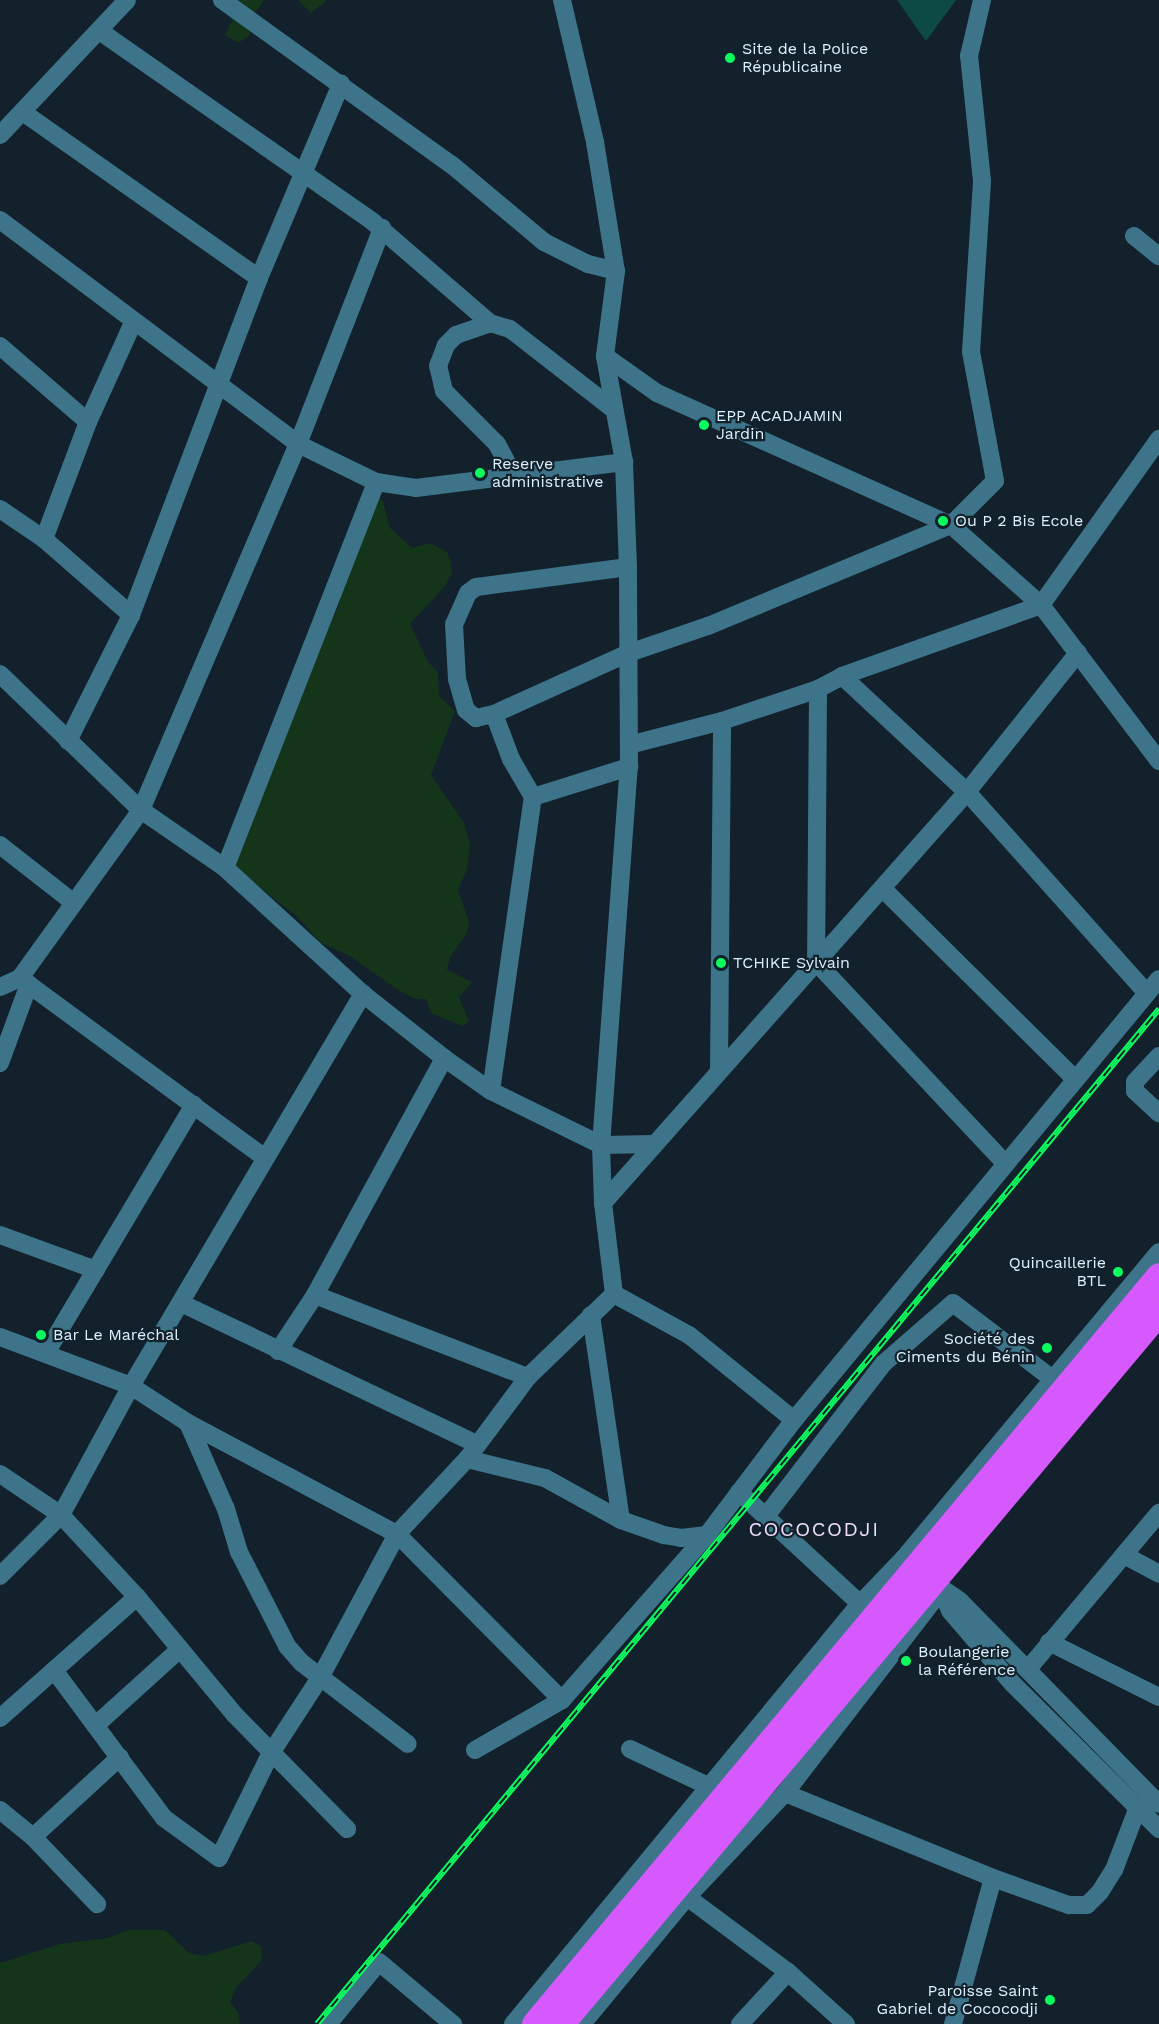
<!DOCTYPE html>
<meta charset="utf-8">
<style>
body{margin:0}
#map{position:relative;width:1159px;height:2024px;overflow:hidden;background:#12212b;font-family:"Work Sans",sans-serif}
div>[style]{position:absolute}
.green>*{inset:0;background:#15351b}
.water>*{inset:0;background:#0c4a43}
.minor>*{height:18px;margin:-9px;padding:0 9px;transform-origin:9px;border-radius:9px;background:#3d7489}
.highway>*{height:27px;margin:-13.5px;padding:0 13.5px;transform-origin:13.5px;border-radius:13.5px;background:#d659fd}
.rail>*{height:6px;margin-top:-3px;transform-origin:0;background:repeating-linear-gradient(90deg,#12212b 0 11px,#0bfc5e 0 22px);box-sizing:border-box;border-block:2px solid #0bfc5e}
.dots>*{width:16px;height:16px;translate:-50% -50%;box-sizing:border-box;border:3px solid #12212b;border-radius:50%}
span{translate:-50% -50%;white-space:nowrap;text-align:center;line-height:1.15;-webkit-text-stroke:4.5px #12212b;paint-order:stroke}
.poi-label{font-size:16px;color:#dcf2ff}
.left{translate:0 -50%;text-align:left}
.right{translate:-100% -50%;text-align:right}
.quarter-label{font-size:20px;color:#f2deff;letter-spacing:1.5px}
</style>
<div id="map">
<div class="green">
<i style="clip-path:polygon(222px 0,264px 0,252px 18px,249px 36px,238px 43px,225px 35px,232px 21px,231px 9px)"></i>
<i style="clip-path:polygon(298px 0,326px 0,326px 1px,311px 13px)"></i>
<i style="clip-path:polygon(374px 497px,383px 501px,390px 528px,412px 548px,430px 543px,447px 552px,450px 560px,452px 572px,445px 586px,410px 624px,428px 662px,438px 672px,439px 696px,455px 711px,431px 775px,464px 823px,470px 845px,467px 869px,458px 890px,469px 922px,467px 933px,450px 957px,447px 970px,472px 982px,459px 997px,469px 1021px,462px 1026px,431px 1013px,426px 999px,416px 999px,401px 992px,350px 956px,321px 943px,298px 917px,234px 867px,297px 700px,339px 605px,343px 572px)"></i>
<i style="clip-path:polygon(128px 1930px,165px 1930px,189px 1953px,204px 1956px,252px 1941px,261px 1947px,262px 1960px,235px 1989px,230px 2003px,238px 2012px,240px 2024px,0 2024px,0 1963px,60px 1944px,108px 1938px)"></i>
</div>
<div class="water">
<i style="clip-path:polygon(897px 0,956px 0,926px 41px)"></i>
</div>
<div class="minor">
<i style="left:222px;top:0;width:283px;rotate:35.7deg"></i>
<i style="left:452px;top:165px;width:120px;rotate:39.9deg"></i>
<i style="left:544px;top:242px;width:49px;rotate:26.6deg"></i>
<i style="left:588px;top:264px;width:29px;rotate:14deg"></i>
<i style="left:562px;top:0;width:146px;rotate:76.9deg"></i>
<i style="left:595px;top:142px;width:131px;rotate:80.8deg"></i>
<i style="left:616px;top:271px;width:86px;rotate:97.4deg"></i>
<i style="left:605px;top:356px;width:64px;rotate:35.4deg"></i>
<i style="left:657px;top:393px;width:322px;rotate:24.2deg"></i>
<i style="left:951px;top:525px;width:120px;rotate:41.6deg"></i>
<i style="left:1041px;top:605px;width:196px;rotate:52.9deg"></i>
<i style="left:101px;top:32px;width:332px;rotate:34.9deg"></i>
<i style="left:373px;top:222px;width:155px;rotate:40.8deg"></i>
<i style="left:24px;top:113px;width:287px;rotate:35.1deg"></i>
<i style="left:0;top:135px;width:185px;rotate:-46.7deg"></i>
<i style="left:0;top:220px;width:373px;rotate:36.9deg"></i>
<i style="left:298px;top:444px;width:87px;rotate:26deg"></i>
<i style="left:376px;top:482px;width:40px;rotate:8.5deg"></i>
<i style="left:416px;top:488px;width:210px;rotate:-7.1deg"></i>
<i style="left:1134px;top:236px;width:32px;rotate:39deg"></i>
<i style="left:0;top:346px;width:116px;rotate:40.8deg"></i>
<i style="left:514px;top:476px;width:36px;rotate:-118deg"></i>
<i style="left:497px;top:444px;width:75px;rotate:-135deg"></i>
<i style="left:444px;top:391px;width:26px;rotate:-103deg"></i>
<i style="left:438px;top:366px;width:22px;rotate:-69deg"></i>
<i style="left:446px;top:345px;width:14px;rotate:-45deg"></i>
<i style="left:456px;top:335px;width:36px;rotate:-19deg"></i>
<i style="left:490px;top:323px;width:21px;rotate:17deg"></i>
<i style="left:510px;top:329px;width:129px;rotate:37.8deg"></i>
<i style="left:0;top:509px;width:53px;rotate:34.3deg"></i>
<i style="left:44px;top:539px;width:116px;rotate:41.1deg"></i>
<i style="left:44px;top:539px;width:125px;rotate:-69.4deg"></i>
<i style="left:88px;top:422px;width:109px;rotate:-65.6deg"></i>
<i style="left:628px;top:567px;width:153px;rotate:172.5deg"></i>
<i style="left:476px;top:587px;width:10px;rotate:143deg"></i>
<i style="left:468px;top:593px;width:34px;rotate:114deg"></i>
<i style="left:454px;top:624px;width:55px;rotate:86.9deg"></i>
<i style="left:457px;top:679px;width:32px;rotate:74deg"></i>
<i style="left:466px;top:710px;width:13px;rotate:39deg"></i>
<i style="left:476px;top:718px;width:18px;rotate:-13deg"></i>
<i style="left:494px;top:714px;width:145px;rotate:-24.4deg"></i>
<i style="left:626px;top:654px;width:87px;rotate:-18.9deg"></i>
<i style="left:708px;top:626px;width:263px;rotate:-22.6deg"></i>
<i style="left:951px;top:525px;width:62px;rotate:-45deg"></i>
<i style="left:995px;top:481px;width:131px;rotate:-100.5deg"></i>
<i style="left:971px;top:352px;width:171px;rotate:-86.3deg"></i>
<i style="left:982px;top:181px;width:126px;rotate:-95.9deg"></i>
<i style="left:969px;top:56px;width:57px;rotate:-76.9deg"></i>
<i style="left:0;top:674px;width:196px;rotate:44deg"></i>
<i style="left:141px;top:810px;width:102px;rotate:34.6deg"></i>
<i style="left:225px;top:868px;width:187px;rotate:42.4deg"></i>
<i style="left:363px;top:994px;width:103px;rotate:38.3deg"></i>
<i style="left:444px;top:1058px;width:57px;rotate:35.1deg"></i>
<i style="left:491px;top:1091px;width:123px;rotate:26.1deg"></i>
<i style="left:601px;top:1145px;width:53px;rotate:-1.1deg"></i>
<i style="left:842px;top:676px;width:171px;rotate:42.9deg"></i>
<i style="left:967px;top:792px;width:270px;rotate:48.2deg"></i>
<i style="left:818px;top:689px;width:273px;rotate:90.4deg"></i>
<i style="left:816px;top:962px;width:277px;rotate:46.8deg"></i>
<i style="left:68px;top:741px;width:141px;rotate:-63.4deg"></i>
<i style="left:131px;top:615px;width:360px;rotate:-69.2deg"></i>
<i style="left:259px;top:278px;width:211px;rotate:-67.1deg"></i>
<i style="left:629px;top:745px;width:96px;rotate:-14.5deg"></i>
<i style="left:722px;top:721px;width:101px;rotate:-18.4deg"></i>
<i style="left:818px;top:689px;width:27px;rotate:-28deg"></i>
<i style="left:842px;top:676px;width:211px;rotate:-19.6deg"></i>
<i style="left:1041px;top:605px;width:204px;rotate:-54.6deg"></i>
<i style="left:533px;top:797px;width:101px;rotate:-17.4deg"></i>
<i style="left:0;top:845px;width:94px;rotate:38.1deg"></i>
<i style="left:225px;top:868px;width:414px;rotate:-68.6deg"></i>
<i style="left:882px;top:888px;width:272px;rotate:44.7deg"></i>
<i style="left:20px;top:978px;width:304px;rotate:36.3deg"></i>
<i style="left:0;top:987px;width:22px;rotate:-24deg"></i>
<i style="left:20px;top:978px;width:207px;rotate:-54.2deg"></i>
<i style="left:141px;top:810px;width:398px;rotate:-66.8deg"></i>
<i style="left:298px;top:444px;width:232px;rotate:-68.7deg"></i>
<i style="left:1159px;top:1056px;width:35px;rotate:133deg"></i>
<i style="left:1135px;top:1082px;width:9px;rotate:90deg"></i>
<i style="left:1135px;top:1091px;width:33px;rotate:43deg"></i>
<i style="left:0;top:1063px;width:84px;rotate:-69.8deg"></i>
<i style="left:719px;top:1070px;width:349px;rotate:-89.5deg"></i>
<i style="left:491px;top:1091px;width:297px;rotate:-81.9deg"></i>
<i style="left:533px;top:797px;width:44px;rotate:-120.1deg"></i>
<i style="left:511px;top:759px;width:48px;rotate:-110.7deg"></i>
<i style="left:603px;top:1203px;width:549px;rotate:-48.47deg"></i>
<i style="left:967px;top:792px;width:178px;rotate:-51.4deg"></i>
<i style="left:0;top:1235px;width:102px;rotate:20deg"></i>
<i style="left:614px;top:1294px;width:85px;rotate:28.7deg"></i>
<i style="left:689px;top:1335px;width:135px;rotate:39deg"></i>
<i style="left:315px;top:1295px;width:228px;rotate:21.1deg"></i>
<i style="left:183px;top:1304px;width:325px;rotate:25.5deg"></i>
<i style="left:591px;top:1315px;width:207px;rotate:81.7deg"></i>
<i style="left:0;top:1337px;width:140px;rotate:20.5deg"></i>
<i style="left:131px;top:1386px;width:68px;rotate:33deg"></i>
<i style="left:188px;top:1423px;width:237px;rotate:28deg"></i>
<i style="left:397px;top:1534px;width:103px;rotate:-47deg"></i>
<i style="left:467px;top:1459px;width:80px;rotate:13.7deg"></i>
<i style="left:545px;top:1478px;width:87px;rotate:28.9deg"></i>
<i style="left:621px;top:1520px;width:46px;rotate:19.2deg"></i>
<i style="left:664px;top:1535px;width:17px;rotate:10deg"></i>
<i style="left:681px;top:1538px;width:26px;rotate:-7deg"></i>
<i style="left:278px;top:1351px;width:67px;rotate:-56.5deg"></i>
<i style="left:315px;top:1295px;width:270px;rotate:-61.4deg"></i>
<i style="left:46px;top:1353px;width:289px;rotate:-59.2deg"></i>
<i style="left:188px;top:1423px;width:94px;rotate:66.2deg"></i>
<i style="left:226px;top:1509px;width:45px;rotate:73.2deg"></i>
<i style="left:239px;top:1552px;width:106px;rotate:62.9deg"></i>
<i style="left:287px;top:1646px;width:23px;rotate:49deg"></i>
<i style="left:302px;top:1663px;width:133px;rotate:37.4deg"></i>
<i style="left:467px;top:1459px;width:102px;rotate:-53.4deg"></i>
<i style="left:528px;top:1377px;width:120px;rotate:-44deg"></i>
<i style="left:614px;top:1294px;width:92px;rotate:-96.9deg"></i>
<i style="left:603px;top:1203px;width:58px;rotate:-92deg"></i>
<i style="left:601px;top:1145px;width:379px;rotate:-85.8deg"></i>
<i style="left:629px;top:767px;width:200px;rotate:-90.3deg"></i>
<i style="left:628px;top:567px;width:105px;rotate:-92.2deg"></i>
<i style="left:624px;top:462px;width:108px;rotate:-100.2deg"></i>
<i style="left:0;top:1474px;width:73px;rotate:33.9deg"></i>
<i style="left:61px;top:1515px;width:112px;rotate:47.2deg"></i>
<i style="left:137px;top:1597px;width:153px;rotate:50.3deg"></i>
<i style="left:235px;top:1715px;width:160px;rotate:45.5deg"></i>
<i style="left:739px;top:1492px;width:176px;rotate:42.7deg"></i>
<i style="left:766px;top:1516px;width:193px;rotate:-52.4deg"></i>
<i style="left:884px;top:1363px;width:91px;rotate:-41deg"></i>
<i style="left:953px;top:1303px;width:123px;rotate:37.4deg"></i>
<i style="left:1124px;top:1555px;width:40px;rotate:28deg"></i>
<i style="left:0;top:1576px;width:86px;rotate:-45deg"></i>
<i style="left:61px;top:1515px;width:147px;rotate:-61.5deg"></i>
<i style="left:131px;top:1386px;width:456px;rotate:-59.4deg"></i>
<i style="left:933px;top:1582px;width:33px;rotate:35deg"></i>
<i style="left:960px;top:1601px;width:284px;rotate:45.6deg"></i>
<i style="left:941px;top:1590px;width:24px;rotate:66deg"></i>
<i style="left:951px;top:1612px;width:95px;rotate:49.3deg"></i>
<i style="left:1013px;top:1684px;width:206px;rotate:44.8deg"></i>
<i style="left:1049px;top:1642px;width:123px;rotate:26.6deg"></i>
<i style="left:1028px;top:1669px;width:204px;rotate:-50deg"></i>
<i style="left:54px;top:1670px;width:184px;rotate:53.4deg"></i>
<i style="left:164px;top:1818px;width:68px;rotate:36deg"></i>
<i style="left:219px;top:1858px;width:117px;rotate:-63.7deg"></i>
<i style="left:271px;top:1753px;width:92px;rotate:-57deg"></i>
<i style="left:321px;top:1676px;width:161px;rotate:-61.8deg"></i>
<i style="left:397px;top:1534px;width:234px;rotate:45.2deg"></i>
<i style="left:0;top:1718px;width:183px;rotate:-41.5deg"></i>
<i style="left:97px;top:1724px;width:112px;rotate:-42.1deg"></i>
<i style="left:630px;top:1749px;width:89px;rotate:25.4deg"></i>
<i style="left:475px;top:1750px;width:100px;rotate:-29.9deg"></i>
<i style="left:562px;top:1700px;width:220px;rotate:-48.7deg"></i>
<i style="left:707px;top:1535px;width:144px;rotate:-52.9deg"></i>
<i style="left:794px;top:1420px;width:572px;rotate:-50.39deg"></i>
<i style="left:785px;top:1793px;width:225px;rotate:22.2deg"></i>
<i style="left:993px;top:1878px;width:81px;rotate:19.6deg"></i>
<i style="left:1069px;top:1905px;width:18px"></i>
<i style="left:1087px;top:1905px;width:18px;rotate:-45deg"></i>
<i style="left:1100px;top:1892px;width:26px;rotate:-58deg"></i>
<i style="left:1114px;top:1870px;width:67px;rotate:-69.1deg"></i>
<i style="left:0;top:1810px;width:43px;rotate:39.3deg"></i>
<i style="left:33px;top:1837px;width:93px;rotate:46.3deg"></i>
<i style="left:33px;top:1837px;width:118px;rotate:-42.6deg"></i>
<i style="left:687px;top:1897px;width:126px;rotate:36.6deg"></i>
<i style="left:788px;top:1972px;width:78px;rotate:41.9deg"></i>
<i style="left:328px;top:2024px;width:80px;rotate:-50.6deg"></i>
<i style="left:379px;top:1962px;width:97px;rotate:40deg"></i>
<i style="left:513px;top:2024px;width:543px;rotate:-50.45deg"></i>
<i style="left:859px;top:1605px;width:65px;rotate:-46.2deg"></i>
<i style="left:904px;top:1558px;width:398px;rotate:-50.2deg"></i>
<i style="left:582px;top:2024px;width:165px;rotate:-50.4deg"></i>
<i style="left:687px;top:1897px;width:143px;rotate:-46.7deg"></i>
<i style="left:785px;top:1793px;width:257px;rotate:-52.4deg"></i>
<i style="left:740px;top:2024px;width:71px;rotate:-47.3deg"></i>
<i style="left:953px;top:2024px;width:151px;rotate:-74.7deg"></i>
</div>
<div class="highway">
<i style="left:535px;top:2024px;width:974px;rotate:-50.16deg"></i>
<i style="left:560px;top:2024px;width:931px;rotate:-49.97deg"></i>
</div>
<div class="rail">
<i style="left:317px;top:2024px;width:1319px;rotate:-50.32deg"></i>
</div>
<div class="dots">
<i style="left:730px;top:58px;background:#0bfc5e"></i>
<i style="left:704px;top:425px;background:#0bfc5e"></i>
<i style="left:480px;top:473px;background:#0bfc5e"></i>
<i style="left:943px;top:521px;background:#0bfc5e"></i>
<i style="left:721px;top:963px;background:#0bfc5e"></i>
<i style="left:1118px;top:1272px;background:#0bfc5e"></i>
<i style="left:41px;top:1335px;background:#0bfc5e"></i>
<i style="left:1047px;top:1348px;background:#0bfc5e"></i>
<i style="left:906px;top:1661px;background:#0bfc5e"></i>
<i style="left:1050px;top:2000px;background:#0bfc5e"></i>
</div>
<div class="poi-label">
<span class="left" style="left:742px;top:58px">Site de la Police<br>Républicaine</span>
<span class="left" style="left:716px;top:425px">EPP ACADJAMIN<br>Jardin</span>
<span class="left" style="left:492px;top:473px">Reserve<br>administrative</span>
<span class="left" style="left:955px;top:521px">Ou P 2 Bis Ecole</span>
<span class="left" style="left:733px;top:963px">TCHIKE Sylvain</span>
<span class="right" style="left:1106px;top:1272px">Quincaillerie<br>BTL</span>
<span class="left" style="left:53px;top:1335px">Bar Le Maréchal</span>
<span class="right" style="left:1035px;top:1348px">Société des<br>Ciments du Bénin</span>
<span class="left" style="left:918px;top:1661px">Boulangerie<br>la Référence</span>
<span class="right" style="left:1038px;top:2000px">Paroisse Saint<br>Gabriel de Cococodji</span>
</div>
<div class="quarter-label">
<span style="left:814px;top:1529px">COCOCODJI</span>
</div>
</div>
